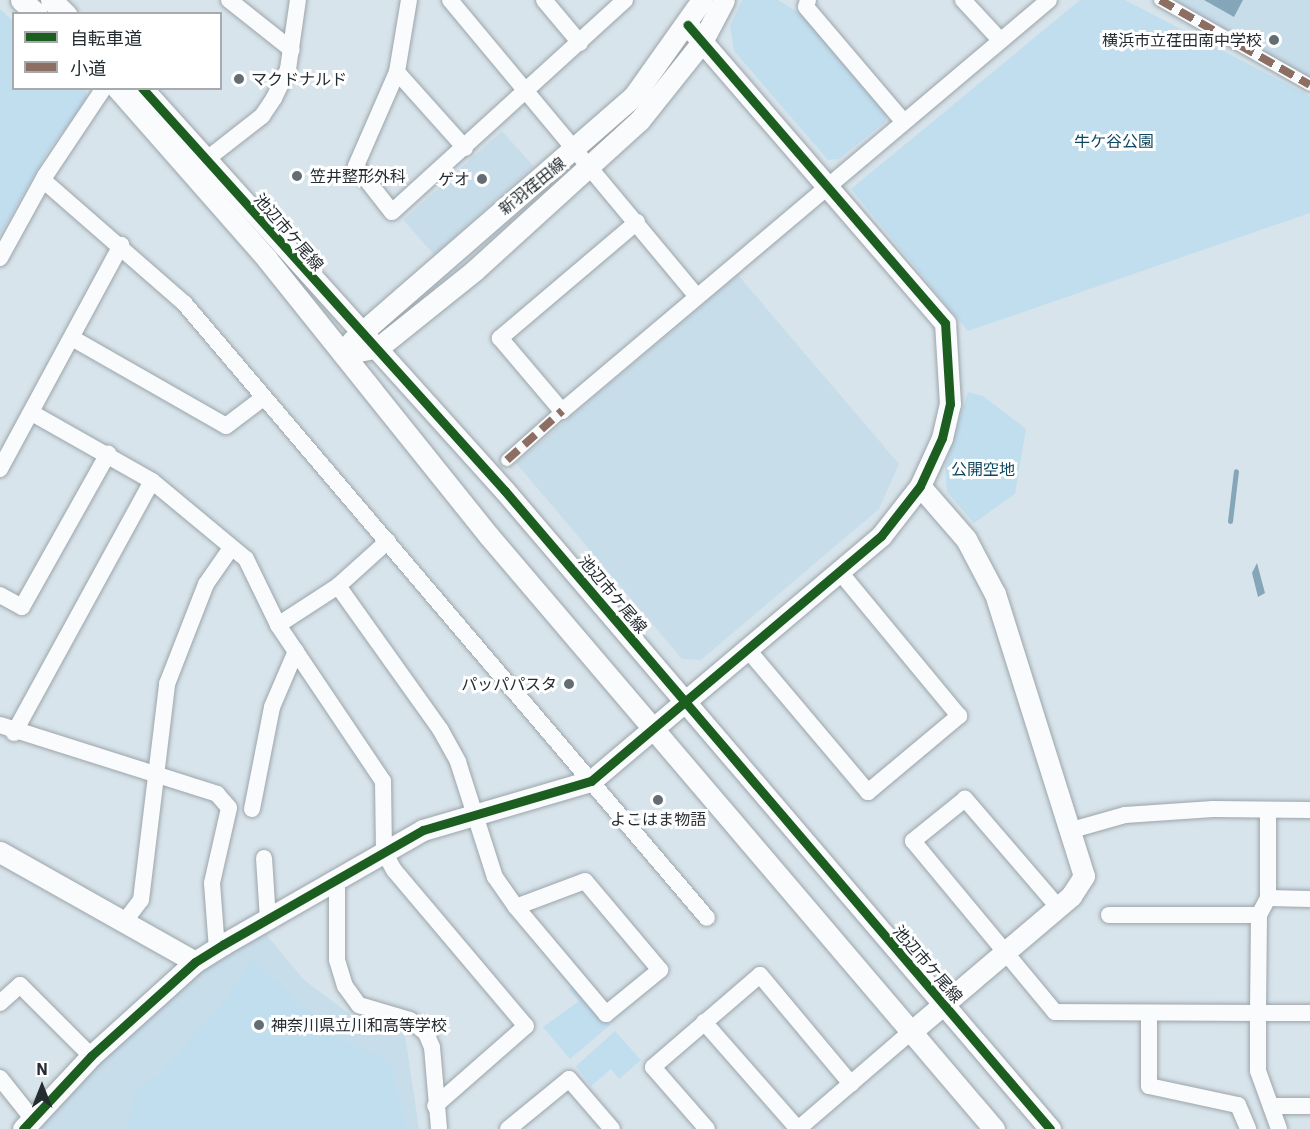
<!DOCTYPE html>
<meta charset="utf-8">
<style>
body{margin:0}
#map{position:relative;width:1310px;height:1129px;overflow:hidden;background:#d8e4eb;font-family:"IBM Plex Sans","Noto Sans JP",sans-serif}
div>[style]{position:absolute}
.built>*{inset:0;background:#c8ddea;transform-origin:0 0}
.green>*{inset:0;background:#c1deef}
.water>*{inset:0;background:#85a6b9}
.stream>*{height:5px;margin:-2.5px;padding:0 2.5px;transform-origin:2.5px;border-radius:2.5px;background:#85a6b9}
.roads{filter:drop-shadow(0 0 2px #9ca5ab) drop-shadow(0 0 2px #9ca5ab)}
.pedestrian>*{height:12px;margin:-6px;padding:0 6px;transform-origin:6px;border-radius:6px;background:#f9fbfc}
.minor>*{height:16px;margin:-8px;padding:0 8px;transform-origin:8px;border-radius:8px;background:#f9fbfc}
.tertiary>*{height:21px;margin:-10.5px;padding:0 10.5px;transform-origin:10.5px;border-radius:10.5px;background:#f9fbfc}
.quiet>*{height:8px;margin-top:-4px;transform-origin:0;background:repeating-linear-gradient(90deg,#8d6e63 0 15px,transparent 0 23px)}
.cycleway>*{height:9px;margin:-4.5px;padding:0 4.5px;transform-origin:4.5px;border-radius:4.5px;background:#1b5e20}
.dots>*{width:16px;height:16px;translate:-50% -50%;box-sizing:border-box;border:3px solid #fff;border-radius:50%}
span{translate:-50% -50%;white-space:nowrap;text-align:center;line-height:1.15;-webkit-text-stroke:6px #fff;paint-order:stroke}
.poi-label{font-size:16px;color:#252d32}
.right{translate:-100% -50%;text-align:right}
.left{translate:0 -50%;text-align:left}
.park-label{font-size:16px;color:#0d4761}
.street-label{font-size:16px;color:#252d32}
.legend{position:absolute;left:12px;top:12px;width:210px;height:78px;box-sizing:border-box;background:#fff;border:2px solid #a8abad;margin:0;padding:8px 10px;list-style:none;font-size:18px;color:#252d32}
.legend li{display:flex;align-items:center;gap:12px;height:30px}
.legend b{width:30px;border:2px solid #a8abad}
.north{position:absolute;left:12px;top:1057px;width:60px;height:60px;-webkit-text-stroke:4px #fff;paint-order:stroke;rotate:0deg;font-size:16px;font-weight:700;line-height:24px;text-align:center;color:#252d32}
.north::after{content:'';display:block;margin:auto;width:21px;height:27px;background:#252d32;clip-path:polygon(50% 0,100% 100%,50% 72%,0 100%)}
</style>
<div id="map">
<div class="built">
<i style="clip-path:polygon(1166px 0,1310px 0,1310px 81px)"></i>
<i style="left:502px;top:131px;width:47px;height:133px;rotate:48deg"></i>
<i style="clip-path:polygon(738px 275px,899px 464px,879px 509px,701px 660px,682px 659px,516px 463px)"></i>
<i style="clip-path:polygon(261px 928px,304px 980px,351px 1015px,405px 1035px,419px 1129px,40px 1129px,73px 1087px,125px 1037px,213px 961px)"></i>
</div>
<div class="green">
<i style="clip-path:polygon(742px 0,778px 0,801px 14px,886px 114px,886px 121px,839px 159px,828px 160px,734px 51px,730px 26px)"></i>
<i style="clip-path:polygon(1080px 0,1125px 0,1310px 96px,1310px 213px,968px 331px,851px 189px)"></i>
<i style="clip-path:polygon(0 9px,13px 21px,14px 88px,86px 89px,86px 100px,46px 154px,0 235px)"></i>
<i style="clip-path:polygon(968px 392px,983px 396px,1026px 429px,1015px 494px,974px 523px,947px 492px,945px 467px)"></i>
<i style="clip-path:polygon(252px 959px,339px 1038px,389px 1061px,407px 1129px,125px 1129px,138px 1088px,164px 1069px,226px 999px)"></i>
<i style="clip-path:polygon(575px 984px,610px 1025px,570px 1059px,543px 1027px,579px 1001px,569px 989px)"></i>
<i style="clip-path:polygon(615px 1031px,641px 1060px,619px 1079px,611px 1069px,591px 1086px,576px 1066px)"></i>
</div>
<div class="water">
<i style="clip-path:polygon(1204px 0,1243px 0,1234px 17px)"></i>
<i style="clip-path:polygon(1257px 563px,1265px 593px,1258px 597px,1252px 573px)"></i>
</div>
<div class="stream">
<i style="left:1230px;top:521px;width:50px;rotate:-83.2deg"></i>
</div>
<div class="roads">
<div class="pedestrian">
<i style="left:1160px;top:0;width:172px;rotate:29.5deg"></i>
<i style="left:507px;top:460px;width:74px;rotate:-41.7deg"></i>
</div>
<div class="minor">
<i style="left:229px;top:0;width:80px;rotate:38.4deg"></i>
<i style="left:409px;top:0;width:73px;rotate:99.5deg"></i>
<i style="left:397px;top:72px;width:103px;rotate:113.6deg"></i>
<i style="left:356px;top:166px;width:58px;rotate:52deg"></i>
<i style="left:392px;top:212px;width:315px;rotate:-42.3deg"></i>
<i style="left:450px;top:0;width:384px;rotate:50.2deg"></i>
<i style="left:544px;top:0;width:56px;rotate:50.1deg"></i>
<i style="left:808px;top:0;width:7px;rotate:106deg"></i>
<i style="left:806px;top:7px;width:150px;rotate:49.6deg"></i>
<i style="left:963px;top:0;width:54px;rotate:47.2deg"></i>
<i style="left:397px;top:72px;width:102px;rotate:48.2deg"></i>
<i style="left:207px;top:159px;width:70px;rotate:-38deg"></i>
<i style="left:262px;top:116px;width:22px;rotate:-56deg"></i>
<i style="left:274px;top:98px;width:32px;rotate:-64deg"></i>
<i style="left:288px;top:69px;width:70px;rotate:-81.8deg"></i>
<i style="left:43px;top:180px;width:187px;rotate:41.1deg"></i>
<i style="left:184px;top:303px;width:807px;rotate:49.62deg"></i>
<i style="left:637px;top:222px;width:180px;rotate:139.7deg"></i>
<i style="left:500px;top:338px;width:96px;rotate:49.7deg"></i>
<i style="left:562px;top:411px;width:637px;rotate:-40.16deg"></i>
<i style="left:0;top:258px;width:94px;rotate:-61.2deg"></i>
<i style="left:45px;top:176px;width:106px;rotate:-56.2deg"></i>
<i style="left:72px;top:338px;width:177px;rotate:29.7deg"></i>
<i style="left:226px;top:426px;width:46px;rotate:-37.1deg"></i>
<i style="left:32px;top:413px;width:138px;rotate:29.5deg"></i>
<i style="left:152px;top:481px;width:122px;rotate:39.7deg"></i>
<i style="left:246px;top:559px;width:73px;rotate:64.1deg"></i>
<i style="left:278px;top:625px;width:188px;rotate:56.1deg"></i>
<i style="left:383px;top:781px;width:71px;rotate:89.2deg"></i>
<i style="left:384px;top:852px;width:21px;rotate:61deg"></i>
<i style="left:394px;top:870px;width:204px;rotate:49.8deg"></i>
<i style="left:526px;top:1026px;width:121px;rotate:138.7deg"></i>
<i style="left:0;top:469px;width:255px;rotate:-61.6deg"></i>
<i style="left:338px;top:586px;width:176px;rotate:54.5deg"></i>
<i style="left:440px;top:729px;width:38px;rotate:61deg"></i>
<i style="left:458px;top:762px;width:121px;rotate:72.2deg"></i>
<i style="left:495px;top:877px;width:37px;rotate:55deg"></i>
<i style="left:516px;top:907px;width:140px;rotate:49.9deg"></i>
<i style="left:606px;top:1014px;width:70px;rotate:-39.2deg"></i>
<i style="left:660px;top:970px;width:116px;rotate:-130.1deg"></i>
<i style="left:585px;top:881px;width:74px;rotate:159.4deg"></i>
<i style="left:0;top:595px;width:25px;rotate:29deg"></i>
<i style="left:22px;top:607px;width:176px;rotate:-60.7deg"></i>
<i style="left:278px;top:625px;width:72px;rotate:-33deg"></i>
<i style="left:338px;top:586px;width:67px;rotate:-42deg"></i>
<i style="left:748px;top:650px;width:186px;rotate:49.8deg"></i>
<i style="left:868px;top:792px;width:119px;rotate:-39.9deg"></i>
<i style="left:959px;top:716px;width:187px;rotate:-129.6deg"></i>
<i style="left:0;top:725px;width:228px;rotate:17.6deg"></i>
<i style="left:217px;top:794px;width:18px;rotate:49deg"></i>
<i style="left:229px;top:808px;width:77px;rotate:102.8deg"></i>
<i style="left:212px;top:883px;width:66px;rotate:85.7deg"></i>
<i style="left:14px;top:733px;width:287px;rotate:-61.3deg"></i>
<i style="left:252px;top:809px;width:104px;rotate:-78.9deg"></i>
<i style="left:272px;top:707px;width:61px;rotate:-66.8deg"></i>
<i style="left:1268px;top:810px;width:88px;rotate:90deg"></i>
<i style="left:1268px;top:898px;width:19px;rotate:118deg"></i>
<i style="left:1259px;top:915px;width:98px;rotate:90.6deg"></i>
<i style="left:1258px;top:1013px;width:52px"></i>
<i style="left:1072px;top:830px;width:55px;rotate:-15.8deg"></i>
<i style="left:1125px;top:815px;width:88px;rotate:-3.9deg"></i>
<i style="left:1213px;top:809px;width:97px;rotate:0.6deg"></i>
<i style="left:264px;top:858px;width:62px;rotate:86.3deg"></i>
<i style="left:337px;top:882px;width:78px;rotate:90deg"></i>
<i style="left:337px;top:960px;width:27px;rotate:73deg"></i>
<i style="left:345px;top:986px;width:24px;rotate:54deg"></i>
<i style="left:359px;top:1005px;width:53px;rotate:16.4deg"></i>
<i style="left:410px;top:1020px;width:21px;rotate:39deg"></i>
<i style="left:426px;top:1033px;width:15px;rotate:67deg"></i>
<i style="left:432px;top:1047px;width:82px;rotate:85.1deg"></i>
<i style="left:1268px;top:898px;width:42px;rotate:1.4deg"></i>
<i style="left:1058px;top:907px;width:143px;rotate:-130.7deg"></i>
<i style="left:965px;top:799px;width:67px;rotate:141.1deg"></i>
<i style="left:913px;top:841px;width:222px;rotate:50.3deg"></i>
<i style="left:1055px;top:1012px;width:203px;rotate:0.3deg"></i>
<i style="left:1258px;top:1013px;width:58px;rotate:90deg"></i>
<i style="left:1258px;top:1071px;width:62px;rotate:70.1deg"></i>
<i style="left:1109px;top:915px;width:150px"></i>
<i style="left:125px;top:921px;width:26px;rotate:-53deg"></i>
<i style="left:141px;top:900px;width:218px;rotate:-83.1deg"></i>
<i style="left:167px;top:684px;width:107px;rotate:-68.7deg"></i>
<i style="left:206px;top:584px;width:44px;rotate:-55.2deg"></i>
<i style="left:0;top:1003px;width:27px;rotate:-42deg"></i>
<i style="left:20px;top:985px;width:100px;rotate:45deg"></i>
<i style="left:1149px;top:1013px;width:73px;rotate:90deg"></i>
<i style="left:1149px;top:1086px;width:91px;rotate:12.1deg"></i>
<i style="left:1238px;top:1105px;width:26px;rotate:67deg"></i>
<i style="left:704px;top:1022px;width:142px;rotate:48.7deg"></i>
<i style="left:0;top:1078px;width:50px;rotate:51.5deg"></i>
<i style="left:1271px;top:1106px;width:39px"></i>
<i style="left:508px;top:1129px;width:79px;rotate:-39.3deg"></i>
<i style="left:569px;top:1079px;width:66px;rotate:49.3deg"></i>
<i style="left:707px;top:1129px;width:82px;rotate:-131.1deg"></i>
<i style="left:653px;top:1067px;width:141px;rotate:-40.7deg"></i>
<i style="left:760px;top:975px;width:142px;rotate:50.1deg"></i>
<i style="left:798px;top:1129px;width:150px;rotate:-40.7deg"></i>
</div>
<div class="tertiary">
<i style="left:21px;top:0;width:21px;rotate:41deg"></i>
<i style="left:51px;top:0;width:21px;rotate:43deg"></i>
<i style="left:117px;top:88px;width:227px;rotate:48.7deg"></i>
<i style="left:267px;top:259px;width:355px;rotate:51.3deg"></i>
<i style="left:489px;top:536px;width:779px;rotate:49.58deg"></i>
<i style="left:142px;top:88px;width:542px;rotate:47.99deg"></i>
<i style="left:505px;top:491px;width:839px;rotate:49.49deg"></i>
<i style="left:352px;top:341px;width:372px;rotate:-41deg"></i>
<i style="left:633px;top:97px;width:119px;rotate:-54.6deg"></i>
<i style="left:343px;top:354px;width:37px;rotate:-11deg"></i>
<i style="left:379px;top:347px;width:123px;rotate:-38.7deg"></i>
<i style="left:475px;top:270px;width:222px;rotate:-42.3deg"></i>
<i style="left:639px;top:121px;width:101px;rotate:-51.4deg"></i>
<i style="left:702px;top:42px;width:47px;rotate:-62.4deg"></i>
<i style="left:0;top:852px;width:224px;rotate:29.4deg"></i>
<i style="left:912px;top:1031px;width:209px;rotate:-40.3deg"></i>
<i style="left:1071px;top:896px;width:24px;rotate:-57deg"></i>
<i style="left:1084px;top:876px;width:296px;rotate:-107.5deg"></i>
<i style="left:995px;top:594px;width:62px;rotate:-117.8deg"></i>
<i style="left:966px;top:539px;width:70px;rotate:-131deg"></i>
<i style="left:23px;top:1129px;width:100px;rotate:-47deg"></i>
<i style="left:91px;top:1056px;width:140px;rotate:-42.1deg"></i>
<i style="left:195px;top:962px;width:34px;rotate:-32deg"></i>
<i style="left:224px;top:944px;width:229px;rotate:-29.8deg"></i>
<i style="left:423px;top:830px;width:175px;rotate:-16.3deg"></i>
<i style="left:591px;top:781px;width:380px;rotate:-40.2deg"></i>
<i style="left:881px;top:536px;width:63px;rotate:-52deg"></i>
<i style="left:920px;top:486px;width:53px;rotate:-65.4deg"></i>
<i style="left:942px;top:438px;width:35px;rotate:-77deg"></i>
<i style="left:950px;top:404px;width:81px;rotate:-93.5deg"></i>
<i style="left:945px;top:323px;width:394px;rotate:-130.8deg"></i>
</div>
</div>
<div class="quiet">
<i style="left:1160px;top:0;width:172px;rotate:29.5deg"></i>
<i style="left:507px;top:460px;width:74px;rotate:-41.7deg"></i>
</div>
<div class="cycleway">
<i style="left:142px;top:88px;width:542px;rotate:47.99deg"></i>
<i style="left:505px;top:491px;width:839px;rotate:49.49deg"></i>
<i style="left:23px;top:1129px;width:100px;rotate:-47deg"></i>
<i style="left:91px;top:1056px;width:140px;rotate:-42.1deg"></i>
<i style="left:195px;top:962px;width:34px;rotate:-32deg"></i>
<i style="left:224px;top:944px;width:229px;rotate:-29.8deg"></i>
<i style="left:423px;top:830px;width:175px;rotate:-16.3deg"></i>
<i style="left:591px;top:781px;width:380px;rotate:-40.2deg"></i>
<i style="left:881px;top:536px;width:63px;rotate:-52deg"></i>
<i style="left:920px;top:486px;width:53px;rotate:-65.4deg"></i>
<i style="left:942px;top:438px;width:35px;rotate:-77deg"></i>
<i style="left:950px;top:404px;width:81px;rotate:-93.5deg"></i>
<i style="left:945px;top:323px;width:394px;rotate:-130.8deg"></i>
</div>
<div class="dots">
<i style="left:1274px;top:40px;background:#646d73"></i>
<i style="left:239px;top:79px;background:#646d73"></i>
<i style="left:297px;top:176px;background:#646d73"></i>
<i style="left:482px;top:179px;background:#646d73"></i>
<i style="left:569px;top:684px;background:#646d73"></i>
<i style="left:658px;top:800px;background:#646d73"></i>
<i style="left:259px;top:1025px;background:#646d73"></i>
</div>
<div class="poi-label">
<span class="right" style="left:1262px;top:40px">横浜市立荏田南中学校</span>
<span class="left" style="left:251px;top:79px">マクドナルド</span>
<span class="left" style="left:310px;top:176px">笠井整形外科</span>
<span class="right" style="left:470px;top:179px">ゲオ</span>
<span class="right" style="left:557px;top:684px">パッパパスタ</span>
<span style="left:658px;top:819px">よこはま物語</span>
<span class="left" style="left:271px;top:1025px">神奈川県立川和高等学校</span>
</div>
<div class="park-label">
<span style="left:1114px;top:141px">牛ケ谷公園</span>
<span style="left:983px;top:469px">公開空地</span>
</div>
<div class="street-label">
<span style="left:532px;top:186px;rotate:-39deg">新羽荏田線</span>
<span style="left:289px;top:232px;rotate:49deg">池辺市ケ尾線</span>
<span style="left:613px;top:594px;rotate:50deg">池辺市ケ尾線</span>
<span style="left:928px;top:964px;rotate:49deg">池辺市ケ尾線</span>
</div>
<ul class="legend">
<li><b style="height:8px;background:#1b5e20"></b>自転車道</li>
<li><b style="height:8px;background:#8d6e63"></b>小道</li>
</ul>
<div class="north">N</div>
</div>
